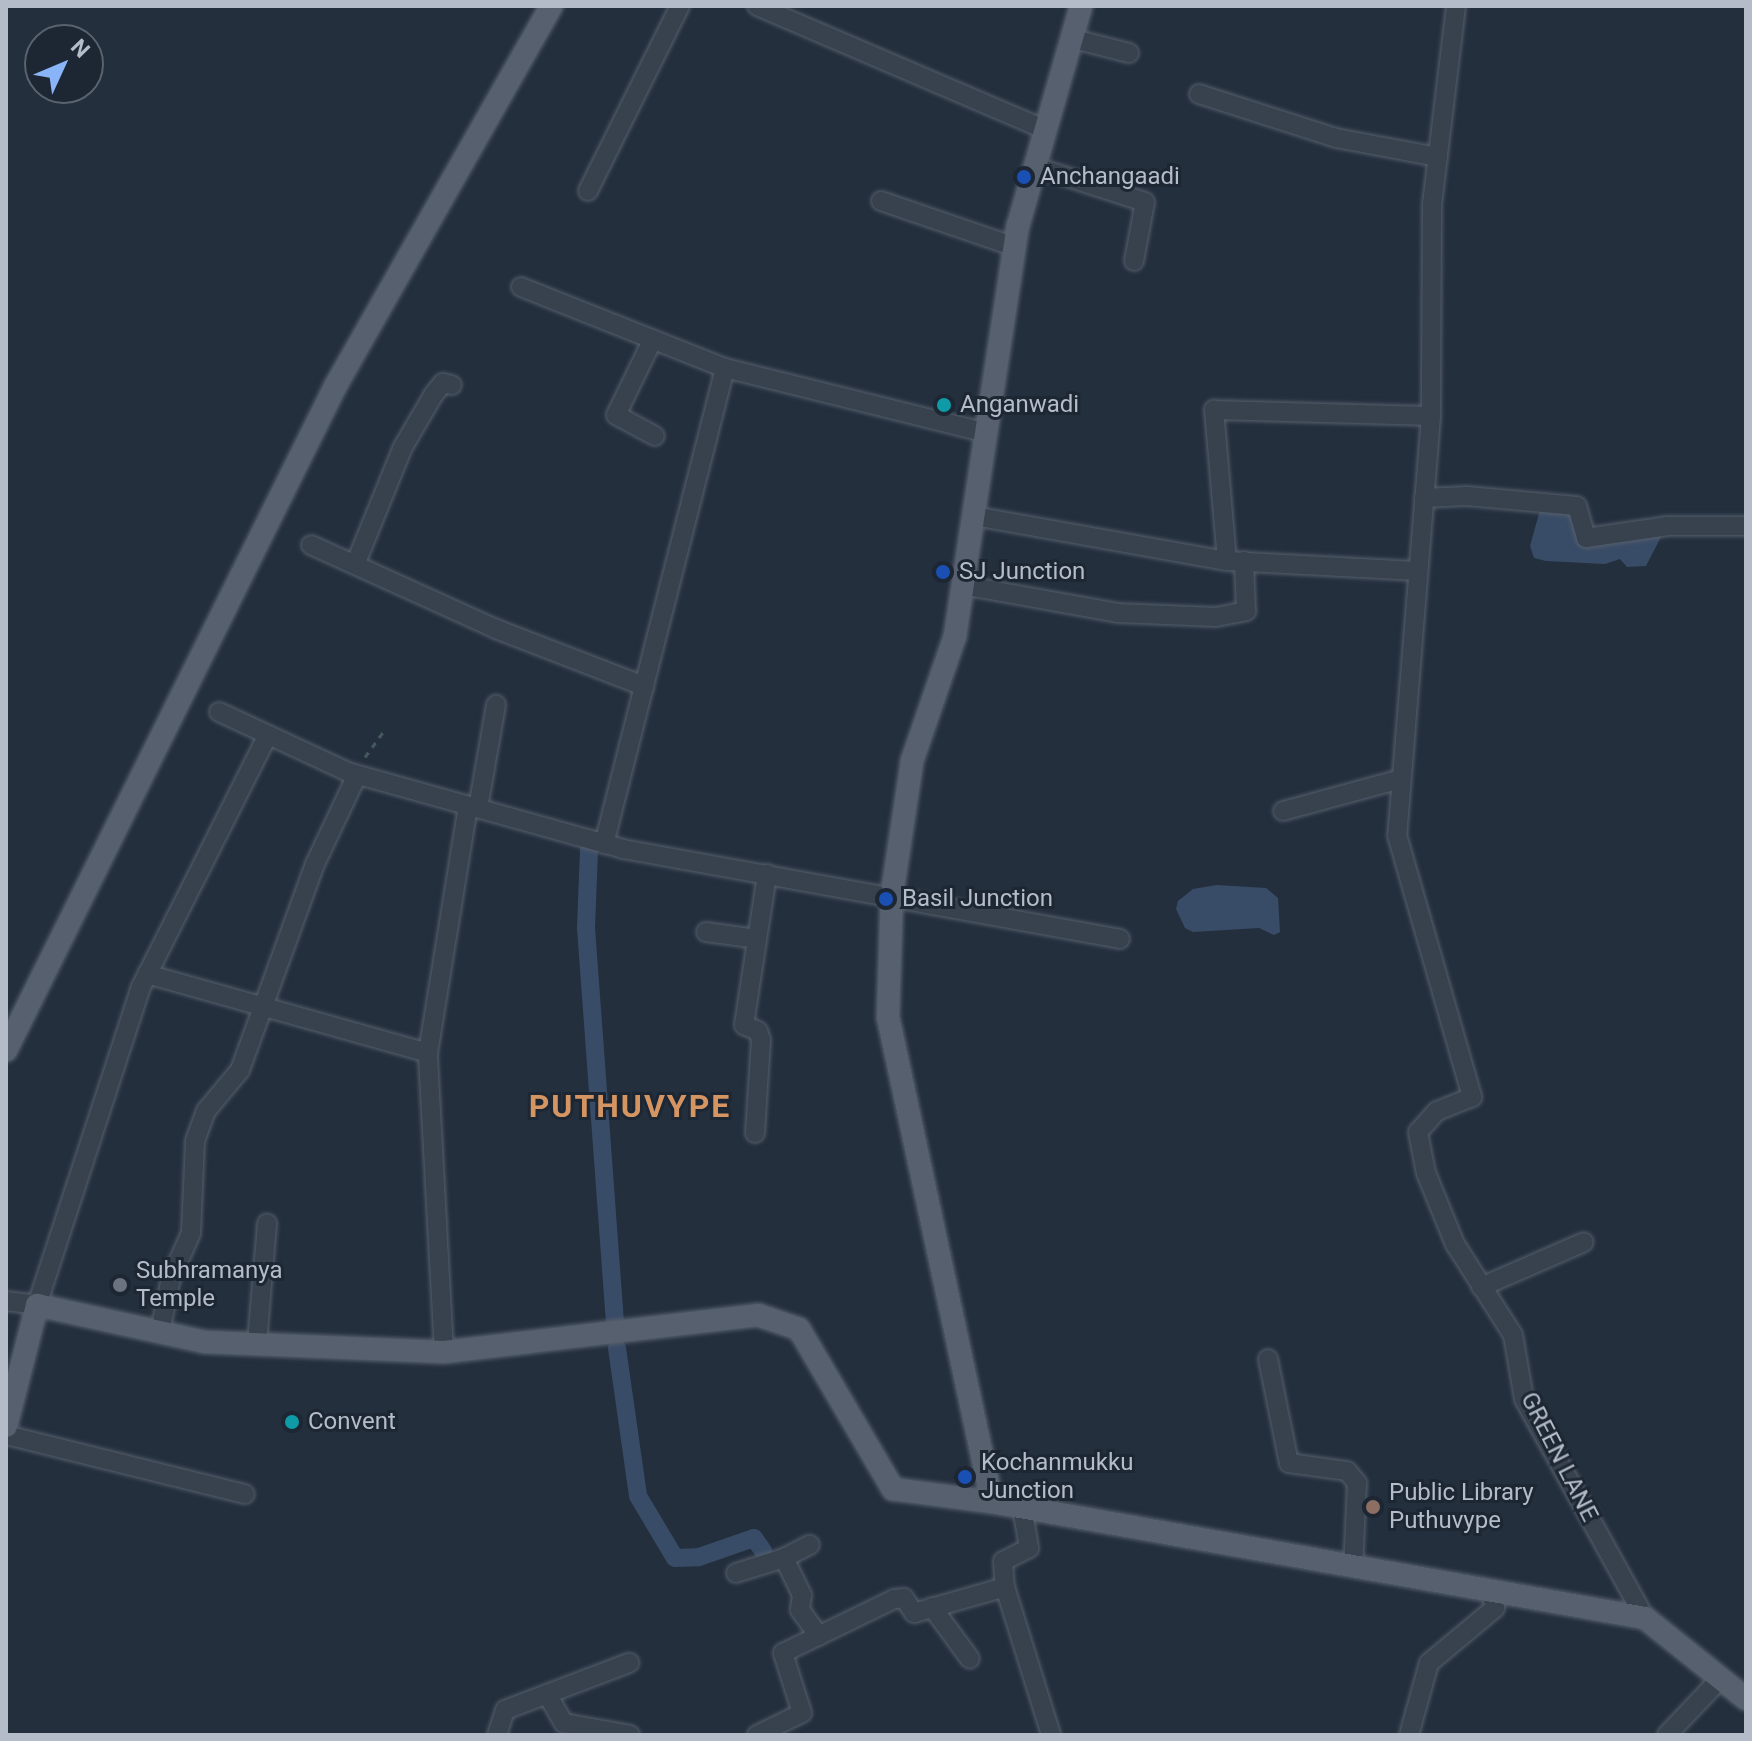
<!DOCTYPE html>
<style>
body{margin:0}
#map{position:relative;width:1752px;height:1741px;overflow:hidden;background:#242f3e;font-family:Roboto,sans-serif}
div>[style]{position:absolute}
.water>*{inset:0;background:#394c67}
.canal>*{height:18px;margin:-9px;padding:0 9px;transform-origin:9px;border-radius:9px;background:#394c67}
.path>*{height:3px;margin-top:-1.5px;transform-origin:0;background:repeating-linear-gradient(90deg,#44595c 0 6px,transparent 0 12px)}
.roads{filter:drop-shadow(0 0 2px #565f6c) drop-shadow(0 0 2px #565f6c)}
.minor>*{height:18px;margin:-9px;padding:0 9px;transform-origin:9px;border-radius:9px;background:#38414e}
.major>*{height:22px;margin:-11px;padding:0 11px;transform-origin:11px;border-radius:11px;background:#56606e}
.dots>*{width:22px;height:22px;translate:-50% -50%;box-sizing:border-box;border:4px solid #1d2633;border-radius:50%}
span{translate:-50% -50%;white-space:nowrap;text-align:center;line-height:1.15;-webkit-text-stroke:6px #1d2633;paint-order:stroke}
.poi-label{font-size:24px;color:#b4bcc9}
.left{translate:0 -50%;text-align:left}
.street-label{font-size:24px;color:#b4bcc9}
.district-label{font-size:32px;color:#d59563;font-weight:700;letter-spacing:2px}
.frame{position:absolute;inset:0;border:8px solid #b4bcc9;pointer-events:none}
.north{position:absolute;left:24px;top:24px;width:80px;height:80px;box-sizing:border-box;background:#1d2633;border:2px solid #59626f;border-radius:50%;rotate:46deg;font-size:22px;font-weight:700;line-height:32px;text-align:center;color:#b4bcc9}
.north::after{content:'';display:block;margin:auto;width:28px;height:36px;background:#8ab4f8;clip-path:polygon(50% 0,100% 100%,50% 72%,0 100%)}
</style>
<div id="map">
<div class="water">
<i style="clip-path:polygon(1540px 510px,1573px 511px,1579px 531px,1662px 535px,1646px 566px,1627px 567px,1620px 559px,1605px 564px,1546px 561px,1534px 558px,1530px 546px)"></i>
<i style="clip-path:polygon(1217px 885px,1266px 888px,1278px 898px,1280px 932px,1274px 935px,1259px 928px,1193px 932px,1185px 928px,1176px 909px,1178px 901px,1193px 889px)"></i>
</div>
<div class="canal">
<i style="left:589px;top:850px;width:78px;rotate:92.2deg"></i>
<i style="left:586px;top:928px;width:396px;rotate:85.8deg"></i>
<i style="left:617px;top:1348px;width:149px;rotate:81.9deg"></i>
<i style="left:638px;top:1496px;width:72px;rotate:59.2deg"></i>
<i style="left:675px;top:1558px;width:24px;rotate:-2deg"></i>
<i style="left:699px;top:1557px;width:58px;rotate:-19.1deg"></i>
<i style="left:754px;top:1538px;width:16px;rotate:55deg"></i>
</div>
<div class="path">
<i style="left:365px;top:757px;width:32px;rotate:-54deg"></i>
</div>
<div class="roads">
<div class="minor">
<i style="left:757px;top:6px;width:312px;rotate:23.2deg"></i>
<i style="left:1456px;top:6px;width:198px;rotate:96.9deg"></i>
<i style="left:1432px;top:203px;width:213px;rotate:90.3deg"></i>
<i style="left:1431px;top:416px;width:420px;rotate:94.6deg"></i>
<i style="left:1397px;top:835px;width:273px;rotate:74deg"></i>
<i style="left:1472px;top:1097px;width:38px;rotate:158deg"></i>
<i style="left:1437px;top:1111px;width:28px;rotate:132deg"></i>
<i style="left:1418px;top:1132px;width:42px;rotate:79deg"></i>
<i style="left:1426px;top:1173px;width:77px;rotate:67.8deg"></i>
<i style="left:1455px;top:1244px;width:108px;rotate:57.5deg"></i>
<i style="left:1513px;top:1335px;width:65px;rotate:80.2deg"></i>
<i style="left:1524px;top:1399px;width:250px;rotate:61.1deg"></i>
<i style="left:1070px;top:38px;width:61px;rotate:14.3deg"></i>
<i style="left:1199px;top:94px;width:144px;rotate:17.8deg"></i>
<i style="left:1336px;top:138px;width:104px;rotate:10.6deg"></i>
<i style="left:1036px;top:167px;width:114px;rotate:17.8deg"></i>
<i style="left:1145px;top:202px;width:60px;rotate:100.6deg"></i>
<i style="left:588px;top:191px;width:207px;rotate:-63.6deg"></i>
<i style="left:881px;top:201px;width:142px;rotate:18.9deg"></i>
<i style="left:521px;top:287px;width:219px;rotate:21.7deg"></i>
<i style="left:725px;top:368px;width:267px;rotate:13.9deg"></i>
<i style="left:652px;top:341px;width:82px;rotate:115.9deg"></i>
<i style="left:616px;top:415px;width:44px;rotate:28.3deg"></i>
<i style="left:1424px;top:498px;width:43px;rotate:-2.7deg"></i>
<i style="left:1467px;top:496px;width:110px;rotate:5.2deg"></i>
<i style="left:1577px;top:506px;width:33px;rotate:74deg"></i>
<i style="left:1586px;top:538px;width:83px;rotate:-8.3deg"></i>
<i style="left:1668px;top:526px;width:78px"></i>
<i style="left:974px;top:516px;width:257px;rotate:10.1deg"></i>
<i style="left:1227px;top:561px;width:191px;rotate:3deg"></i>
<i style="left:311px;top:545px;width:203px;rotate:24.4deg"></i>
<i style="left:496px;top:629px;width:159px;rotate:21.1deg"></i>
<i style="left:644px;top:686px;width:163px;rotate:104.2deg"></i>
<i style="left:1227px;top:561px;width:152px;rotate:-94.9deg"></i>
<i style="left:1214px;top:410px;width:217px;rotate:1.6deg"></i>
<i style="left:355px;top:565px;width:127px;rotate:-67.9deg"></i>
<i style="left:403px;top:447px;width:61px;rotate:-59.7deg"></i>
<i style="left:434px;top:394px;width:14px;rotate:-51deg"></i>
<i style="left:443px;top:383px;width:9px;rotate:13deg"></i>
<i style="left:962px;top:585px;width:158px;rotate:10.2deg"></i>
<i style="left:1117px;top:613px;width:99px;rotate:2.3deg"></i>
<i style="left:1216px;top:617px;width:31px;rotate:-11deg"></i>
<i style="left:1246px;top:611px;width:50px;rotate:-92.3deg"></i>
<i style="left:644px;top:686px;width:328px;rotate:-75.7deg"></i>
<i style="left:219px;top:712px;width:142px;rotate:24.9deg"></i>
<i style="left:348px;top:772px;width:286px;rotate:15.6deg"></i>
<i style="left:623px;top:849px;width:505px;rotate:10.26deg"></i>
<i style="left:478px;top:808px;width:105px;rotate:-80.1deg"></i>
<i style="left:1283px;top:811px;width:122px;rotate:-15.2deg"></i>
<i style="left:706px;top:932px;width:51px;rotate:7.8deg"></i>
<i style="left:147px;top:974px;width:292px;rotate:15.7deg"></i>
<i style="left:755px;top:1133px;width:93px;rotate:-86.3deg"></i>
<i style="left:761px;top:1040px;width:9px;rotate:-108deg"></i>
<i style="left:758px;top:1031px;width:15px;rotate:-157deg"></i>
<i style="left:744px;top:1025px;width:153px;rotate:-81.3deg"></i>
<i style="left:1481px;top:1287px;width:112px;rotate:-23.6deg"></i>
<i style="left:6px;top:1301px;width:31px;rotate:7deg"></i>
<i style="left:37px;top:1305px;width:335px;rotate:-71.9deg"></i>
<i style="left:141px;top:987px;width:282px;rotate:-63.3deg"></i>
<i style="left:160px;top:1332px;width:55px;rotate:-78.5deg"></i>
<i style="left:171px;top:1278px;width:49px;rotate:-66deg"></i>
<i style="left:191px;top:1233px;width:92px;rotate:-87.5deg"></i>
<i style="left:195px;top:1141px;width:32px;rotate:-70deg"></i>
<i style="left:206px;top:1111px;width:53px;rotate:-50.3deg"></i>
<i style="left:240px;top:1070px;width:219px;rotate:-70deg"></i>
<i style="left:315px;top:864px;width:98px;rotate:-64.7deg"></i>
<i style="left:257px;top:1343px;width:120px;rotate:-85.2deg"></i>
<i style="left:444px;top:1352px;width:299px;rotate:-93.1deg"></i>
<i style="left:428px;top:1053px;width:250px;rotate:-80.8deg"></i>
<i style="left:1268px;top:1359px;width:106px;rotate:78.6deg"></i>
<i style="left:1289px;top:1463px;width:59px;rotate:7.9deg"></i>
<i style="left:1347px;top:1471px;width:16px;rotate:50deg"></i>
<i style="left:1357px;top:1483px;width:84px;rotate:92.7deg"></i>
<i style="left:6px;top:1435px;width:246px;rotate:13.9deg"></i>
<i style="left:1022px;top:1507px;width:42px;rotate:80.3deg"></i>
<i style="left:1029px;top:1548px;width:29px;rotate:153deg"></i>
<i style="left:1003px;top:1561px;width:26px;rotate:86deg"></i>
<i style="left:1005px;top:1587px;width:155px;rotate:72.7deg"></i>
<i style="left:784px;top:1558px;width:29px;rotate:-27deg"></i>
<i style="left:736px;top:1573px;width:50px;rotate:-17.4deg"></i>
<i style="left:784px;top:1558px;width:41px;rotate:64.1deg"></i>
<i style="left:802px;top:1595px;width:15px;rotate:98deg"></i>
<i style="left:800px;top:1610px;width:32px;rotate:54deg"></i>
<i style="left:932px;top:1607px;width:64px;rotate:53.8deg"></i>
<i style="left:547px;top:1694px;width:34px;rotate:60deg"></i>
<i style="left:564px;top:1723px;width:67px;rotate:10.3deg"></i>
<i style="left:497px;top:1735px;width:26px;rotate:-72deg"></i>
<i style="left:505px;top:1710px;width:133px;rotate:-20.8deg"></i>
<i style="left:757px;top:1735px;width:50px;rotate:-26.1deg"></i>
<i style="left:802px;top:1713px;width:63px;rotate:-107.6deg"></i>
<i style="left:783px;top:1653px;width:123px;rotate:-25.9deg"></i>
<i style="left:894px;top:1599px;width:10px;rotate:-6deg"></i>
<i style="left:904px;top:1598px;width:18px;rotate:56deg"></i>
<i style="left:914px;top:1613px;width:95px;rotate:-15.9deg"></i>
<i style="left:1409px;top:1735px;width:75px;rotate:-74.5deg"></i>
<i style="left:1429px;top:1663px;width:86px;rotate:-39.8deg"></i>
<i style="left:1495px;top:1608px;width:16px;rotate:-104deg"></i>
<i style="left:1667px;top:1735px;width:77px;rotate:-46.6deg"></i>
</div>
<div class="major">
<i style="left:6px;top:1050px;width:742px;rotate:-63.61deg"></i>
<i style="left:336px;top:385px;width:436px;rotate:-60.4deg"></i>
<i style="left:6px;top:1426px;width:125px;rotate:-75.6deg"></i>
<i style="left:37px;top:1305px;width:172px;rotate:12.4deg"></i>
<i style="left:205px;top:1342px;width:239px;rotate:2.4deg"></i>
<i style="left:444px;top:1352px;width:316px;rotate:-6.7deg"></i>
<i style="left:758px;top:1315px;width:43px;rotate:18.9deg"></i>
<i style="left:799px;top:1329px;width:186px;rotate:59.6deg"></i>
<i style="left:893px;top:1489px;width:100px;rotate:7.5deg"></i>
<i style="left:992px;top:1502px;width:663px;rotate:10.07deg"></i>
<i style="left:1645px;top:1618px;width:129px;rotate:38.7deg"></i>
<i style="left:992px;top:1502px;width:495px;rotate:-102.1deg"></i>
<i style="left:888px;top:1018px;width:124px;rotate:-88.2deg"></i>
<i style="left:892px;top:894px;width:134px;rotate:-81.4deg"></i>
<i style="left:912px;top:761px;width:132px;rotate:-71deg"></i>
<i style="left:955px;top:636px;width:415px;rotate:-81.3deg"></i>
<i style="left:1018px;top:226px;width:229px;rotate:-74deg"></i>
</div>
</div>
<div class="dots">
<i style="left:1024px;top:177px;background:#1a4fb4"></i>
<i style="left:944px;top:405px;background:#0f9aa8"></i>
<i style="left:943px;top:572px;background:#1a4fb4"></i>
<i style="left:886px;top:899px;background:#1a4fb4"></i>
<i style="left:120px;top:1285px;background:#6b7280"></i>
<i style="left:292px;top:1422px;background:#0f9aa8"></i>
<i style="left:965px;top:1477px;background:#1a4fb4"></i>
<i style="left:1373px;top:1507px;background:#8d6e63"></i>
</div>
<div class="poi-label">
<span class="left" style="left:1040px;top:177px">Anchangaadi</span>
<span class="left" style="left:960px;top:405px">Anganwadi</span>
<span class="left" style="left:959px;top:572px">SJ Junction</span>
<span class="left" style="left:902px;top:899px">Basil Junction</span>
<span class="left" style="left:136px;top:1285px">Subhramanya<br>Temple</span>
<span class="left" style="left:308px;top:1422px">Convent</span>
<span class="left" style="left:981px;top:1477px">Kochanmukku<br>Junction</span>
<span class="left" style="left:1389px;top:1507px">Public Library<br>Puthuvype</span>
</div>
<div class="street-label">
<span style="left:1559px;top:1457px;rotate:63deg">GREEN LANE</span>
</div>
<div class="district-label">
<span style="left:630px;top:1106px">PUTHUVYPE</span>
</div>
<div class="frame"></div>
<div class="north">N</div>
</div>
